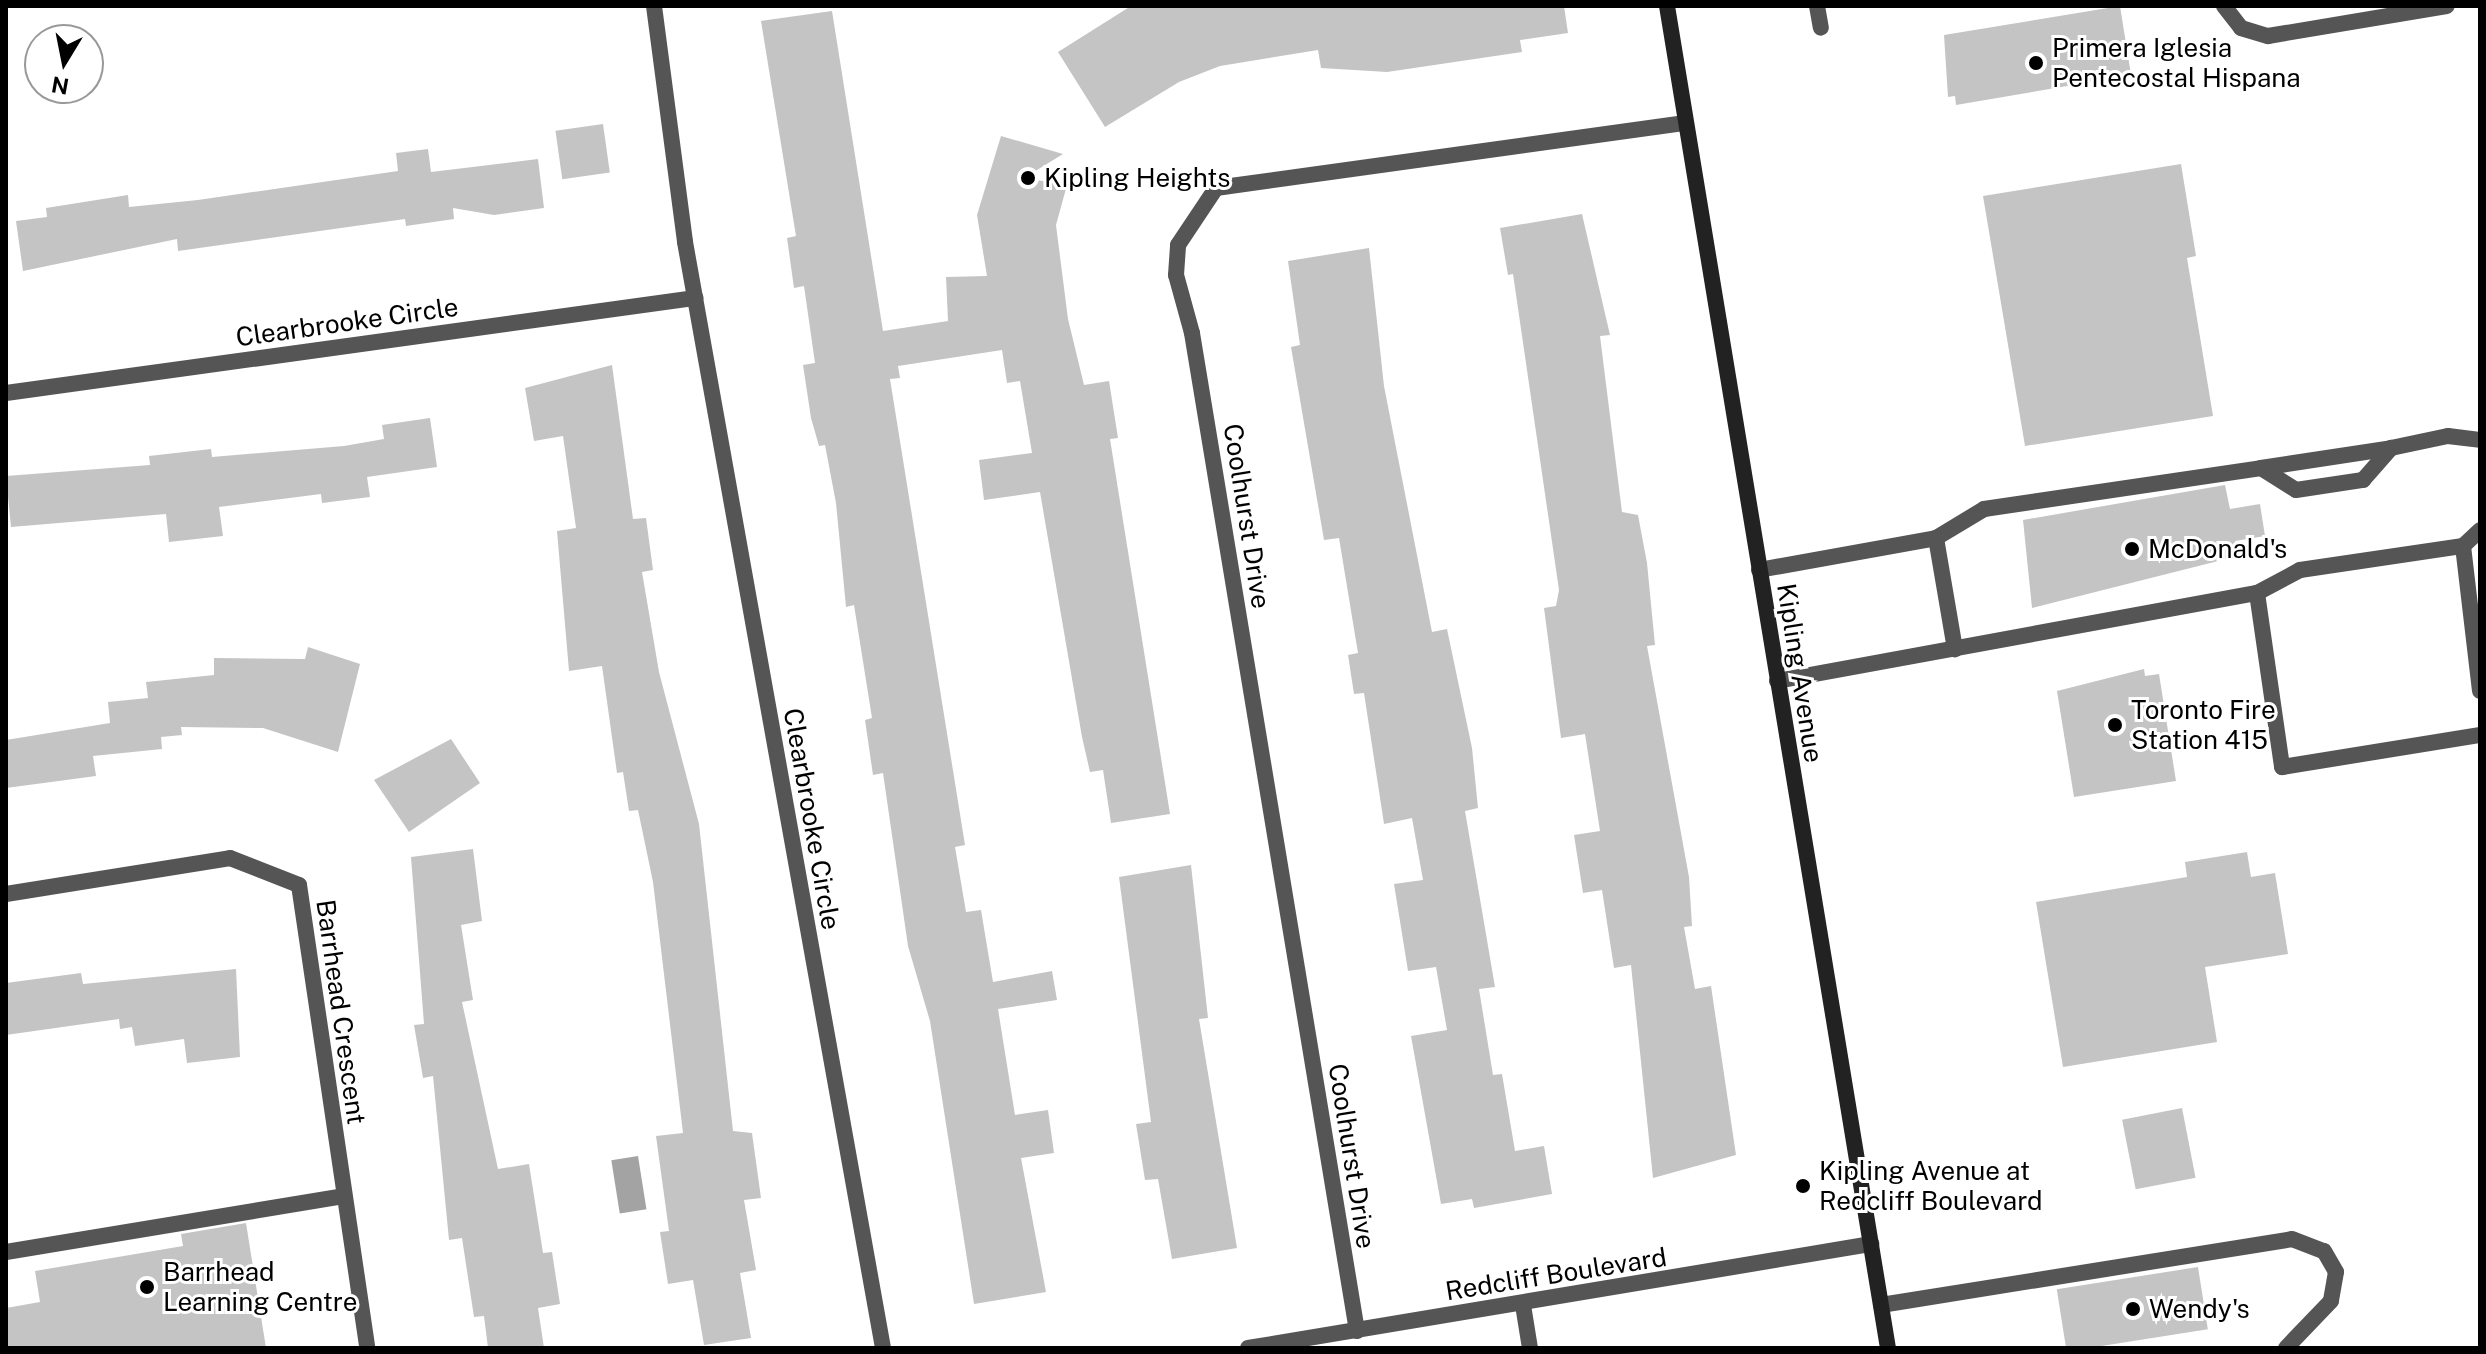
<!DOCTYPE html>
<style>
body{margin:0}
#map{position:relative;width:2486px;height:1354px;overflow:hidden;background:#fff;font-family:"Public Sans",sans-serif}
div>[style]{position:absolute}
.water>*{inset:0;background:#a3a3a3;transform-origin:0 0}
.building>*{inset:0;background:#c4c4c4;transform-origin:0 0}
.service>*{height:16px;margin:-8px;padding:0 8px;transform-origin:8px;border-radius:8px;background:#555}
.minor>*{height:16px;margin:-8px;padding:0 8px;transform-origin:8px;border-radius:8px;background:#555}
.secondary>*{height:16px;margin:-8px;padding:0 8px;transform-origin:8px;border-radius:8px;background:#222}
.dots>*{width:22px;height:22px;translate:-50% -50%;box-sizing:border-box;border:4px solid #fff;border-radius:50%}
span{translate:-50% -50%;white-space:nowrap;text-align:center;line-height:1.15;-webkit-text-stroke:6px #fff;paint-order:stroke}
.poi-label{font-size:26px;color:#000}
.left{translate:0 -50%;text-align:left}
.street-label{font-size:26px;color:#000}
.frame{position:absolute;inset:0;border:8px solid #000;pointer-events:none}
.north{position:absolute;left:24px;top:24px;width:80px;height:80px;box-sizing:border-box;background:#fff;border:2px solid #999;border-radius:50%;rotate:190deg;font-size:22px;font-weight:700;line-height:32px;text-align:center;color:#000}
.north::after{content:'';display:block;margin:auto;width:28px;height:36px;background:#000;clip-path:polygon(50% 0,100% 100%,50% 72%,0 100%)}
</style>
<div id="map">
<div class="water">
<i style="left:638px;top:1156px;width:54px;height:27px;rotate:81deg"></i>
</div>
<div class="building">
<i style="clip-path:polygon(1131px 6px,1564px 6px,1568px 33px,1520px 40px,1522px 52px,1387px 72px,1321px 68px,1318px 50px,1220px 66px,1179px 82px,1105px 127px,1058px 52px)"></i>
<i style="clip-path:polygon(2120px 6px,2131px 75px,1956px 105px,1955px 96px,1948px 97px,1944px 35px)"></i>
<i style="clip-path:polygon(832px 11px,883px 331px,948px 321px,946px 277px,987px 276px,977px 215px,1001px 136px,1063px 154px,1024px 178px,1067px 185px,1056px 225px,1068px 319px,1084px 385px,1109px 381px,1118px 438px,1110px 439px,1170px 814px,1111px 823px,1103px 770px,1090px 772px,1082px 737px,1040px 492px,984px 500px,979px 460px,1032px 453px,1020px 381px,1007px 383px,1002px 350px,898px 366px,900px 378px,890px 379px,965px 845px,955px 847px,966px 912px,981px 910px,993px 982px,1052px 971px,1057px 1000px,998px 1009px,1015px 1115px,1048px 1110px,1054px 1153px,1021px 1158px,1046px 1292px,974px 1304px,930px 1021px,908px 946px,883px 773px,873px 775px,865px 720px,872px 718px,854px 605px,846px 607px,836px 503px,825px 445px,819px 446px,811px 418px,803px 365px,815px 363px,804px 286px,794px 288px,787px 238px,796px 236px,761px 21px)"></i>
<i style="left:603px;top:124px;width:49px;height:48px;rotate:82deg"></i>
<i style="clip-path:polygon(428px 149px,431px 172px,538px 159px,544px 208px,494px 215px,453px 208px,454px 219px,406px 226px,405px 219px,178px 251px,177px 239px,23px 271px,16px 221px,47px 217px,46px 208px,128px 195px,129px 207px,198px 200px,398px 171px,396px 153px)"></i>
<i style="clip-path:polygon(2181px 164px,2196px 256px,2187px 258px,2213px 416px,2025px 446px,1983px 196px)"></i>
<i style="clip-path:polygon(1582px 214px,1610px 335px,1600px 336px,1622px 512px,1638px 515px,1647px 563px,1655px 645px,1647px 646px,1689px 877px,1692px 926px,1684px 927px,1695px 989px,1711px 986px,1736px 1155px,1653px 1178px,1631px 965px,1614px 968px,1602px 890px,1583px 893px,1574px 835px,1600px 831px,1585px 734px,1561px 738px,1544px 608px,1556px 606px,1559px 590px,1513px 274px,1508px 275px,1500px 228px)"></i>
<i style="clip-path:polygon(1369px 248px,1384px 386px,1432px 632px,1447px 629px,1472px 748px,1478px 808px,1465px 811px,1495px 987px,1479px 989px,1493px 1075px,1502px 1074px,1515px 1151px,1544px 1146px,1552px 1194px,1474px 1208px,1472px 1199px,1441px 1204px,1411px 1036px,1447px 1030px,1436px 967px,1408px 971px,1394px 884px,1423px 880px,1412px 818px,1384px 824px,1364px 693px,1354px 694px,1348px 655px,1358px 653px,1339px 538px,1324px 540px,1291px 347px,1300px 345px,1288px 261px)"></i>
<i style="clip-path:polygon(612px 365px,633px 519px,646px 518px,653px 570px,642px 572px,659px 672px,699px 824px,733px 1131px,752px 1133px,761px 1198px,744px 1200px,756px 1270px,740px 1273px,751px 1338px,704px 1345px,693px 1280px,668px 1284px,660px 1232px,669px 1231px,656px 1136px,683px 1133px,653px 882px,638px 810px,629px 811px,623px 772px,617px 773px,602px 666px,569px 671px,557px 531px,576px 528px,563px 436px,534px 441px,525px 388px)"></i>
<i style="clip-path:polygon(430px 418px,437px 467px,367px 477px,370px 497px,322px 503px,321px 494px,219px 507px,223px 536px,169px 542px,166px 514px,11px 527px,6px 476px,150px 465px,149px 456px,211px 449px,212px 457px,344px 446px,384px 439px,382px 425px)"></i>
<i style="clip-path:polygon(2225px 485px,2230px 509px,2260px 504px,2265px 536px,2235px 541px,2238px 556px,2032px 608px,2023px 520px)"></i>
<i style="clip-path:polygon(308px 647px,360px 664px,338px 752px,263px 728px,181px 727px,182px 735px,161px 737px,162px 749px,93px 756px,96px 776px,6px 788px,6px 740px,110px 723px,108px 702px,148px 698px,146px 682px,214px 675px,214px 658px,305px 659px)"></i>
<i style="clip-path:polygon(2144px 669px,2145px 676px,2159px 674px,2176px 781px,2074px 797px,2057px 691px)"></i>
<i style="clip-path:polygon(451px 739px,480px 783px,409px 832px,374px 780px)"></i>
<i style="clip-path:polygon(473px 849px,482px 921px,461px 925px,473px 1000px,462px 1002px,498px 1169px,529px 1164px,543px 1253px,552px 1252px,560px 1304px,538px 1308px,544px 1348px,488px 1348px,484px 1316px,474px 1317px,462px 1238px,449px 1240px,433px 1076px,423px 1078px,414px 1025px,424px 1024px,411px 857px)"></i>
<i style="clip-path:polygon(2247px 852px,2251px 877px,2275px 873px,2288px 954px,2205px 967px,2217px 1042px,2063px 1067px,2036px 902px,2187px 877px,2185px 862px)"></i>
<i style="clip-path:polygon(1191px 865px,1208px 1018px,1199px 1019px,1237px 1248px,1172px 1259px,1158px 1179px,1145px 1180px,1136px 1124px,1151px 1122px,1119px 877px)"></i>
<i style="clip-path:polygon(236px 969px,240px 1057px,187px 1063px,184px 1039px,135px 1046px,132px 1027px,120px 1029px,119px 1019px,6px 1035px,6px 983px,81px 973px,83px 984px)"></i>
<i style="left:2182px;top:1108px;width:71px;height:61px;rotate:79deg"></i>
<i style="clip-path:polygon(246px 1223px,266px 1348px,6px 1348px,6px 1308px,40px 1302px,35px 1271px,183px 1246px,181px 1234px)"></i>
<i style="left:2198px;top:1267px;width:63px;height:143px;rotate:81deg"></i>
</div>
<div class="service">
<i style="left:1817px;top:6px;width:22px;rotate:80deg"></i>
<i style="left:2224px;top:6px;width:28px;rotate:52deg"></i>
<i style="left:2241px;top:28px;width:28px;rotate:17deg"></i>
<i style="left:2268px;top:36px;width:181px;rotate:-9.5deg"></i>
<i style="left:2261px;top:468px;width:132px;rotate:-8.7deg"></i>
<i style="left:1936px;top:538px;width:113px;rotate:80.3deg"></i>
<i style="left:2463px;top:546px;width:146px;rotate:83.3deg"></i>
<i style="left:1759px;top:570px;width:180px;rotate:-10.2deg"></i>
<i style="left:1936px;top:538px;width:56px;rotate:-31.1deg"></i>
<i style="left:1984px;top:509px;width:280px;rotate:-8.4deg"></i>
<i style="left:2261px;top:468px;width:41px;rotate:32.2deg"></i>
<i style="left:2296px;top:490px;width:68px;rotate:-8.5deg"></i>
<i style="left:2363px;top:480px;width:43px;rotate:-48.8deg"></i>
<i style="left:2391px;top:448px;width:58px;rotate:-11.9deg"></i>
<i style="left:2448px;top:436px;width:32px;rotate:7deg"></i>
<i style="left:2257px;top:593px;width:176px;rotate:81.8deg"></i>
<i style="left:2282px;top:767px;width:201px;rotate:-9.2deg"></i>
<i style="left:1777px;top:681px;width:488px;rotate:-10.4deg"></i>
<i style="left:2257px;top:593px;width:49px;rotate:-28.1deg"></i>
<i style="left:2300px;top:570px;width:165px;rotate:-8.4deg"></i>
<i style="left:2463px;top:546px;width:23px;rotate:-43deg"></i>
<i style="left:6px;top:1252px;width:342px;rotate:-9.4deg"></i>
<i style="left:1523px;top:1305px;width:44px;rotate:80.8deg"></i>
<i style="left:1881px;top:1305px;width:416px;rotate:-9.1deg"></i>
<i style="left:2292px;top:1239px;width:34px;rotate:21deg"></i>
<i style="left:2324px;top:1251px;width:24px;rotate:60deg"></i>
<i style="left:2336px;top:1272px;width:29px;rotate:100deg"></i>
<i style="left:2331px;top:1301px;width:65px;rotate:133.8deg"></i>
</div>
<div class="minor">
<i style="left:654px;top:6px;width:238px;rotate:82.5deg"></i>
<i style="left:685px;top:242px;width:1124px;rotate:79.85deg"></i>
<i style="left:6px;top:393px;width:696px;rotate:-7.85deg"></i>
<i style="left:6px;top:894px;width:227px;rotate:-9.1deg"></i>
<i style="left:230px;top:858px;width:74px;rotate:21.4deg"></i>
<i style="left:299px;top:885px;width:468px;rotate:81.6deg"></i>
<i style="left:1357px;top:1331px;width:1012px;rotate:-99.39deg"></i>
<i style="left:1192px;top:333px;width:60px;rotate:-105.4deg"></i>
<i style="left:1176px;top:275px;width:30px;rotate:-86deg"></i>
<i style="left:1178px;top:245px;width:69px;rotate:-56.3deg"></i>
<i style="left:1216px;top:188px;width:472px;rotate:-7.9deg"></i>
<i style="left:1248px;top:1348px;width:632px;rotate:-9.48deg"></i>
</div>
<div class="secondary">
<i style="left:1667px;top:6px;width:1360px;rotate:80.65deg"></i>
</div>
<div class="dots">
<i style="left:2036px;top:63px;background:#000"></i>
<i style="left:1028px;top:178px;background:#000"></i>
<i style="left:2132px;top:549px;background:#000"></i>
<i style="left:2115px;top:725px;background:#000"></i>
<i style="left:1803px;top:1186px;background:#000"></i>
<i style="left:147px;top:1287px;background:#000"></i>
<i style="left:2133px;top:1309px;background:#000"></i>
</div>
<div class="poi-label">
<span class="left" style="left:2052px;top:63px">Primera Iglesia<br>Pentecostal Hispana</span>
<span class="left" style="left:1044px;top:178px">Kipling Heights</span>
<span class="left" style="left:2148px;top:549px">McDonald's</span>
<span class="left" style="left:2131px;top:725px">Toronto Fire<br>Station 415</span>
<span class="left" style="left:1819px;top:1186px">Kipling Avenue at<br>Redcliff Boulevard</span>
<span class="left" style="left:163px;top:1287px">Barrhead<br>Learning Centre</span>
<span class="left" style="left:2149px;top:1309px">Wendy's</span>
</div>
<div class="street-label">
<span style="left:347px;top:322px;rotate:-8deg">Clearbrooke Circle</span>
<span style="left:1247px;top:516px;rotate:81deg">Coolhurst Drive</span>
<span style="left:1800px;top:673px;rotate:81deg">Kipling Avenue</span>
<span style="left:812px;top:819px;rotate:80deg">Clearbrooke Circle</span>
<span style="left:341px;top:1012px;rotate:82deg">Barrhead Crescent</span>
<span style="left:1352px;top:1156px;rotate:81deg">Coolhurst Drive</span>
<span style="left:1556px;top:1274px;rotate:-9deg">Redcliff Boulevard</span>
</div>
<div class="frame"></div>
<div class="north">N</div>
</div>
